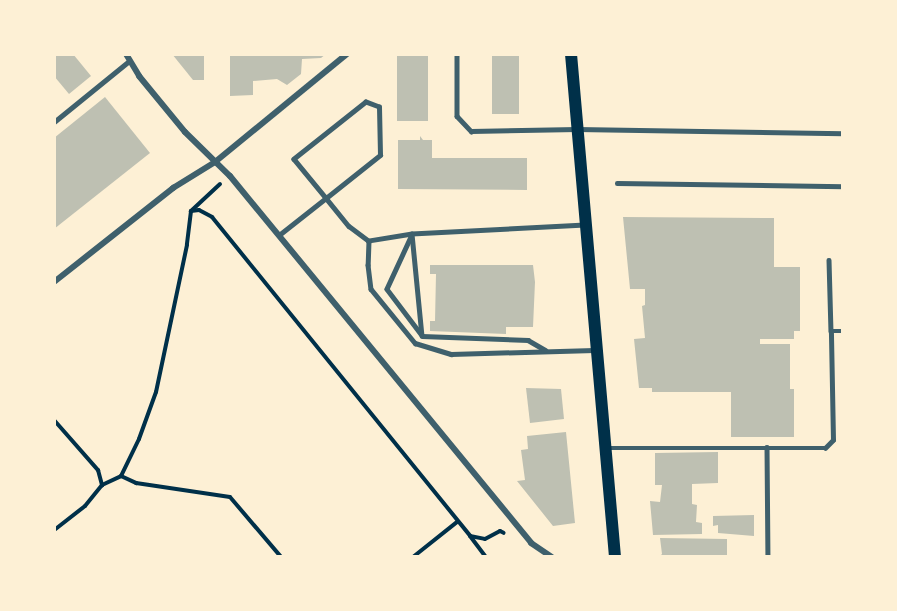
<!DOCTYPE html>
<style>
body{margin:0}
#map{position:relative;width:897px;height:611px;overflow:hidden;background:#fdf0d5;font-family:"Archivo Narrow",sans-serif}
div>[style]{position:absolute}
.building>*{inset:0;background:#bec0b2;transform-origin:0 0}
.path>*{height:4px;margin:-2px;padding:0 2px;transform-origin:2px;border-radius:2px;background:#003049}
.service>*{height:4.5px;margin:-2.25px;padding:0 2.25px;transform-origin:2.25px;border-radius:2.25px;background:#3f606c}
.minor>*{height:6px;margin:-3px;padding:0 3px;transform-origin:3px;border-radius:3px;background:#3f606c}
.secondary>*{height:12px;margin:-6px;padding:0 6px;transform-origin:6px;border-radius:6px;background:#003049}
span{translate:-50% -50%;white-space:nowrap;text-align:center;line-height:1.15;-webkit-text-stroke:4.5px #fdf0d5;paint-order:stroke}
.frame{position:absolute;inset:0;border:56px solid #fdf0d5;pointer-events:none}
</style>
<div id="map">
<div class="building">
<i style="clip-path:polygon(54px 54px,73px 54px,91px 76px,69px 94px,54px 76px)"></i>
<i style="clip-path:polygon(172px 54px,204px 54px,204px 80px,193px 80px)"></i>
<i style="clip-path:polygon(230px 54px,326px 54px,321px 58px,302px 59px,301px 74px,287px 85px,277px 79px,253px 81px,253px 95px,230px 96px)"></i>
<i style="left:397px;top:54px;width:31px;height:67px"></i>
<i style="left:492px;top:54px;width:27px;height:60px"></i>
<i style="clip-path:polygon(105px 97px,150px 153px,54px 229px,54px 138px)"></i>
<i style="clip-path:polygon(420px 136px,423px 140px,432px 140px,432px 158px,527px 158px,527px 190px,398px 189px,398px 140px,420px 140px)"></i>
<i style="clip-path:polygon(623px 217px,774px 218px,774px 267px,800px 267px,800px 331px,794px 331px,794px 339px,760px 339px,760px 344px,790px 344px,790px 389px,794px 389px,794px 437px,731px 437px,731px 392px,652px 392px,652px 388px,639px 388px,634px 339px,645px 338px,642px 306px,645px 305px,645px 289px,630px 289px)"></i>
<i style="clip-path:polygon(430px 265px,533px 265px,535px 282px,533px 327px,506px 327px,506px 334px,430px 331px,430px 321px,435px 321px,436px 274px,430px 274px)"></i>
<i style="clip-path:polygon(526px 388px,561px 389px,564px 419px,530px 423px)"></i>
<i style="clip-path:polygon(566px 432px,575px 523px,553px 526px,517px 481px,525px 480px,521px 450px,528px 449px,527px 436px)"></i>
<i style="clip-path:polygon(718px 452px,718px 483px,692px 484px,692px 504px,697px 505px,696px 522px,702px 523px,702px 534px,653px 535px,650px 501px,660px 502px,662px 485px,655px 485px,655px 453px)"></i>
<i style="clip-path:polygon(754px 515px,754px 536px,718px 533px,718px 525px,713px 526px,713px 516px)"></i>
<i style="clip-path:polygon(660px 538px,727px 539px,727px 557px,659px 557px,662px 554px)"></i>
</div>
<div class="path">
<i style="left:220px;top:184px;width:40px;rotate:137deg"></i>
<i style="left:191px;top:211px;width:34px;rotate:97deg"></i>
<i style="left:187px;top:245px;width:150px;rotate:101.9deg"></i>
<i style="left:156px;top:392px;width:50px;rotate:109.9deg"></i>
<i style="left:139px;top:439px;width:41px;rotate:115.9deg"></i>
<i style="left:121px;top:476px;width:17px;rotate:25deg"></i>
<i style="left:136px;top:483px;width:95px;rotate:8.5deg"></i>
<i style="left:230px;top:497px;width:79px;rotate:49.6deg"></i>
<i style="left:191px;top:211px;width:8px;rotate:-7deg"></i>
<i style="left:199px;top:210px;width:15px;rotate:28deg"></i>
<i style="left:212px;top:217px;width:410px;rotate:51deg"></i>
<i style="left:470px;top:536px;width:15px;rotate:11deg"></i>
<i style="left:485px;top:539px;width:17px;rotate:-28deg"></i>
<i style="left:500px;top:531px;width:4px;rotate:27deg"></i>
<i style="left:54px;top:420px;width:67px;rotate:48.7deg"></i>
<i style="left:98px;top:470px;width:16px;rotate:75deg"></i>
<i style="left:102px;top:485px;width:27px;rotate:129deg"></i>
<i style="left:85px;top:506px;width:39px;rotate:142deg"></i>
<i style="left:102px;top:485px;width:21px;rotate:-25deg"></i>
<i style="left:470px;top:536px;width:26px;rotate:53deg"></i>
<i style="left:413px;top:557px;width:56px;rotate:-38.5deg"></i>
</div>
<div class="service">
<i style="left:457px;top:54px;width:62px;rotate:90deg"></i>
<i style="left:457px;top:116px;width:21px;rotate:47deg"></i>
<i style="left:471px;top:131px;width:106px;rotate:-1.1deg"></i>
<i style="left:577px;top:129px;width:266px;rotate:0.9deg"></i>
<i style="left:54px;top:122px;width:97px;rotate:-39.1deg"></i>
<i style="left:617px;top:183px;width:226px;rotate:0.8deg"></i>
<i style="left:585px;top:225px;width:173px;rotate:177deg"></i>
<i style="left:412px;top:234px;width:44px;rotate:170.8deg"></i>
<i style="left:369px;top:241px;width:24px;rotate:92deg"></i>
<i style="left:368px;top:265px;width:24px;rotate:83deg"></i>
<i style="left:371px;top:289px;width:70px;rotate:50.8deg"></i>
<i style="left:415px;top:343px;width:38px;rotate:17deg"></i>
<i style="left:451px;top:354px;width:143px;rotate:-1.6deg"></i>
<i style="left:412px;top:234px;width:102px;rotate:84.4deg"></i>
<i style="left:422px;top:336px;width:106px;rotate:2.2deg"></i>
<i style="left:528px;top:340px;width:20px;rotate:30deg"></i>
<i style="left:279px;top:235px;width:60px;rotate:-38.2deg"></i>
<i style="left:326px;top:198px;width:69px;rotate:-38.5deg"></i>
<i style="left:380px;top:155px;width:48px;rotate:-91.2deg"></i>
<i style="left:379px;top:107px;width:14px;rotate:-159deg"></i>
<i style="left:366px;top:102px;width:92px;rotate:141.6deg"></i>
<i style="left:294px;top:159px;width:50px;rotate:50.6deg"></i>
<i style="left:326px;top:198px;width:36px;rotate:51deg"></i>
<i style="left:349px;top:226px;width:25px;rotate:37deg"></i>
<i style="left:411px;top:237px;width:57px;rotate:114.8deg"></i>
<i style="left:387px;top:289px;width:56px;rotate:52.9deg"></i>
<i style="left:829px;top:260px;width:71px;rotate:88.4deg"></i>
<i style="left:767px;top:447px;width:110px;rotate:89.5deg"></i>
<i style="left:606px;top:448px;width:219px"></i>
<i style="left:825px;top:448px;width:11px;rotate:-45deg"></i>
<i style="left:833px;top:440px;width:109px;rotate:-91.1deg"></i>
<i style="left:831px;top:331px;width:12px"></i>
</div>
<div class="minor">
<i style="left:126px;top:54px;width:26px;rotate:59deg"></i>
<i style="left:139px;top:76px;width:72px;rotate:50.6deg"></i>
<i style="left:185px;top:132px;width:63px;rotate:44.4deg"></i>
<i style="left:230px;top:176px;width:475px;rotate:50.6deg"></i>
<i style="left:531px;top:543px;width:25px;rotate:34deg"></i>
<i style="left:54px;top:282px;width:152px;rotate:-38.3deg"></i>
<i style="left:173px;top:188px;width:49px;rotate:-31.8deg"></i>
<i style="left:215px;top:162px;width:171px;rotate:-39.3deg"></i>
</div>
<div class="secondary">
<i style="left:571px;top:54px;width:505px;rotate:85deg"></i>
</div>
<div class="frame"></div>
</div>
